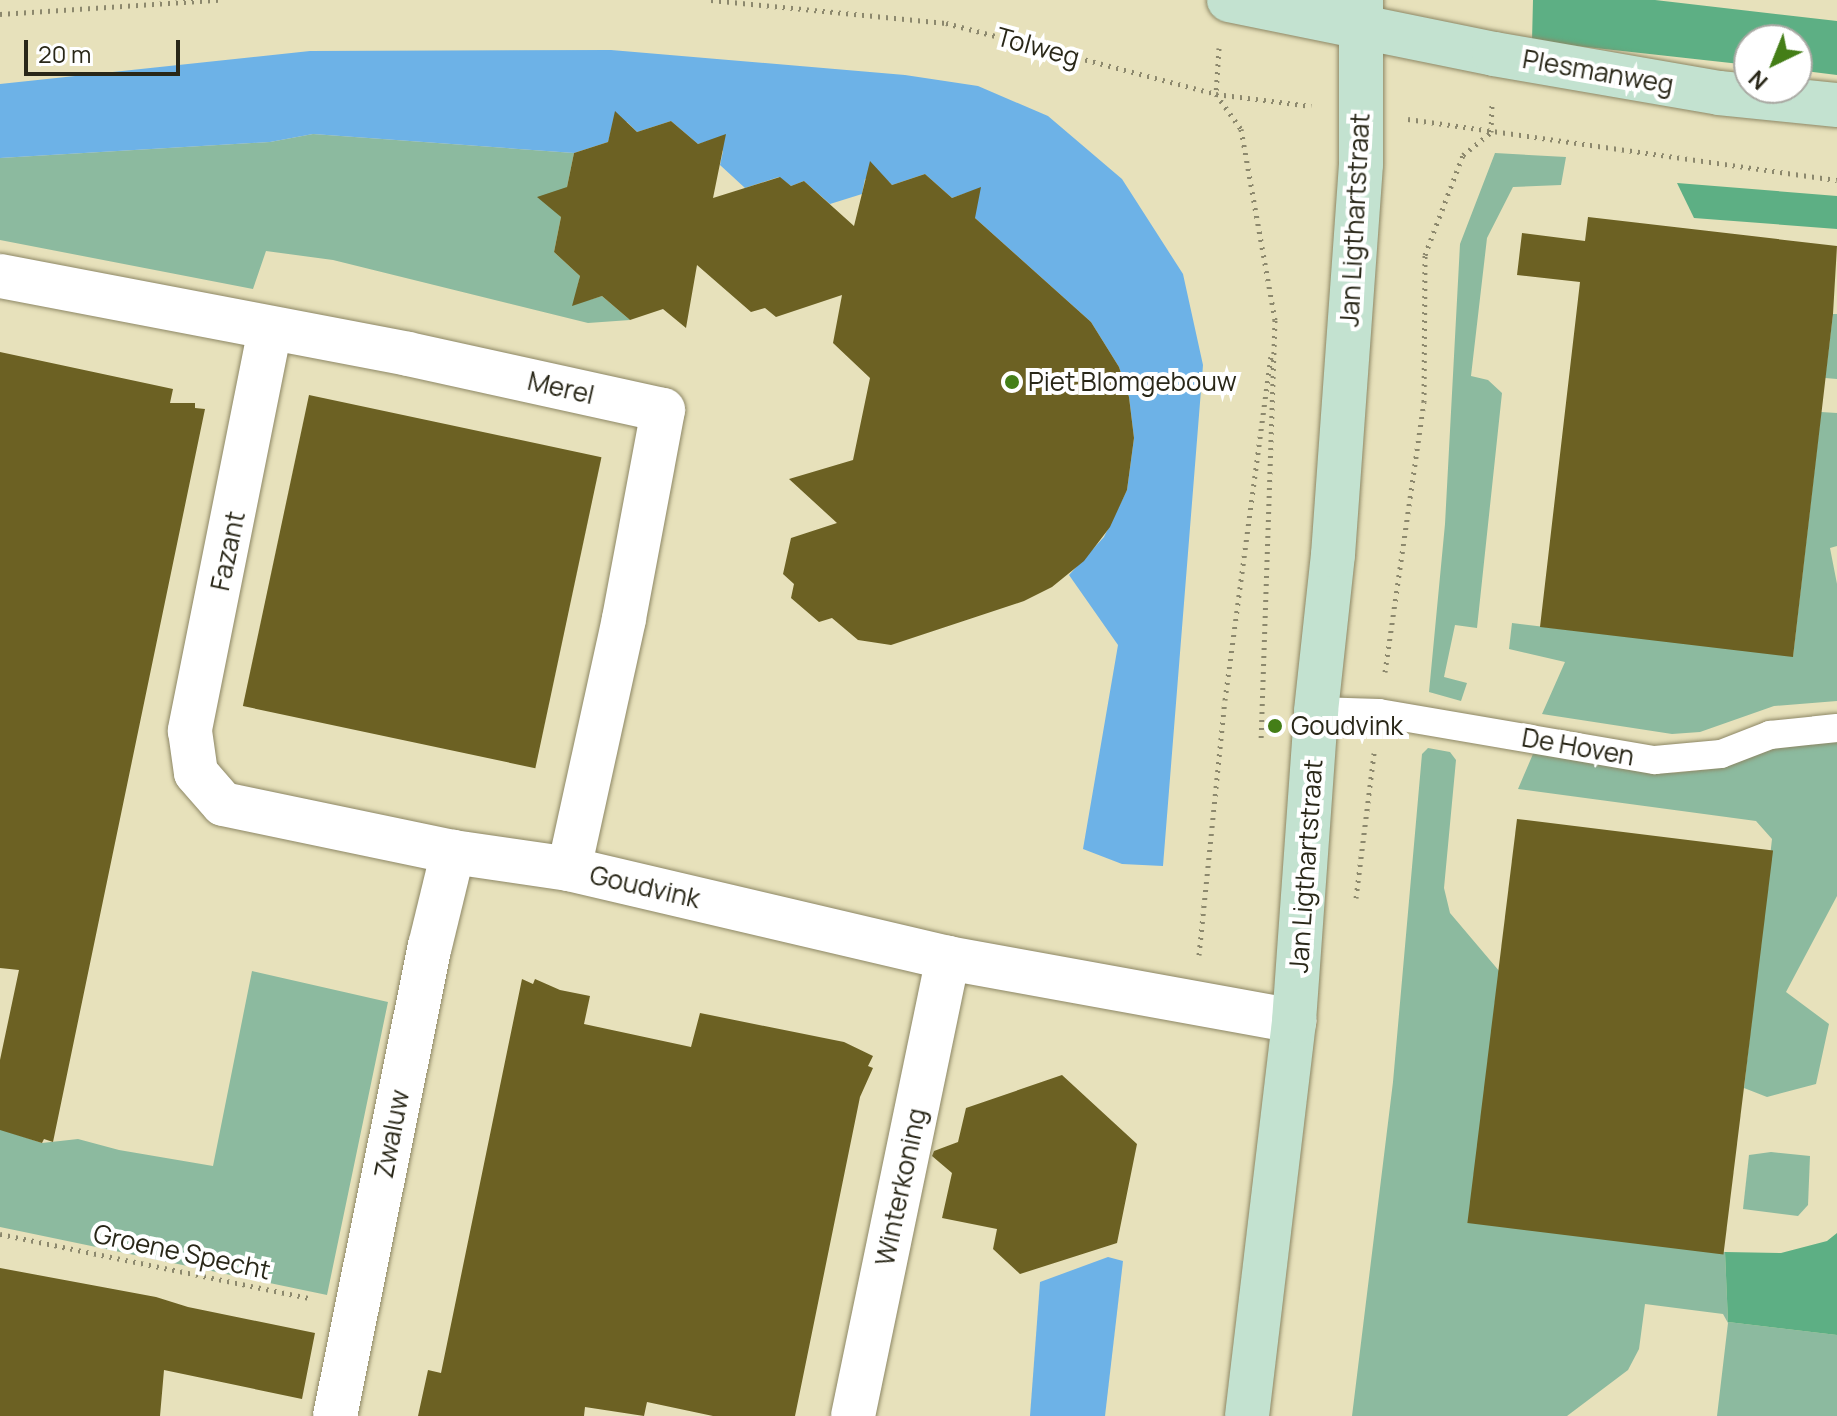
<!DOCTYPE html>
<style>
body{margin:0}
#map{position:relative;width:1837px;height:1416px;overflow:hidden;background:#e7e1bb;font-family:Manrope,sans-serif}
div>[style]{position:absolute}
.green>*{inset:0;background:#8cba9f}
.forest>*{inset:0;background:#5daf84}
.water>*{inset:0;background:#6db2e7}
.building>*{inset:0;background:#6c6123;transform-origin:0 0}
.path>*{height:5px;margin-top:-2.5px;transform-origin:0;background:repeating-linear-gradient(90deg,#8c886d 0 2px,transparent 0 8px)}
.roads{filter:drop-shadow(0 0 2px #8d8765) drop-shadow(0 0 2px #8d8765)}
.lane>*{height:28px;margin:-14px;padding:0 14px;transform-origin:14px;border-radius:14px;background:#fff}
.street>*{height:44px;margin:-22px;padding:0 22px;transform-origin:22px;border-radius:22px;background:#fff}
.secondary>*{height:44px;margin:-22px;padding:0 22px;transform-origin:22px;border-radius:22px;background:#c3e2d0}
.dots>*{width:22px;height:22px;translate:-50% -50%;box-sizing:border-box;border:4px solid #fff;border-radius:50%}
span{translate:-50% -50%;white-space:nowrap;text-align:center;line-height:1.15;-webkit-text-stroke:8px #fff;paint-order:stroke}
.street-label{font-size:26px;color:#292718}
.poi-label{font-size:26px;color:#292718}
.left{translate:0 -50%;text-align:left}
.north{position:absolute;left:1733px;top:24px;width:80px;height:80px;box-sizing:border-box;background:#fff;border:2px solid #a9a9a3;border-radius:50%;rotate:223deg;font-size:22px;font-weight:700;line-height:32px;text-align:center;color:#292718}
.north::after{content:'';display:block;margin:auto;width:28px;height:36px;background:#447e17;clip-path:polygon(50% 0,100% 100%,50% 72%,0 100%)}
.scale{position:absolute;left:24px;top:40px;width:156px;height:36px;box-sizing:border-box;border:4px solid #292718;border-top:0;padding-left:10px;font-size:24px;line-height:28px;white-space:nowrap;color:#292718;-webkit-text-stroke:6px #fff;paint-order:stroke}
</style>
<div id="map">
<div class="green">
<i style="clip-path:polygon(313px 134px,574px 153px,567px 187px,550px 205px,561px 217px,554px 252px,580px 276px,577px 289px,589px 300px,602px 296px,630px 320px,588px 323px,333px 260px,266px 251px,253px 289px,0 240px,0 158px,270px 142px)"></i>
<i style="clip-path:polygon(1495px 153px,1566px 157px,1561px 185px,1513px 187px,1487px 238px,1471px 376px,1488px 380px,1502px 393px,1477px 628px,1455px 625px,1444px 677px,1467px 683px,1461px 701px,1429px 692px,1445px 524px,1460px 244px)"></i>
<i style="clip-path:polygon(1833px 314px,1837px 314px,1837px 379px,1825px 378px)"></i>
<i style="clip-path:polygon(1821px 412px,1837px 413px,1837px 546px,1830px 548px,1837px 584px,1837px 701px,1774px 706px,1700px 732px,1672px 734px,1542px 714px,1565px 662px,1509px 649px,1512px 623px,1793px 656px)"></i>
<i style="clip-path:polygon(1837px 740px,1837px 896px,1786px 992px,1829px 1024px,1816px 1084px,1767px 1097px,1744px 1088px,1772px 839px,1756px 821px,1518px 789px,1536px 747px,1674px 773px,1711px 769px,1777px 747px)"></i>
<i style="clip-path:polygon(1428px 748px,1450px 752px,1456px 760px,1444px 888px,1450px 913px,1500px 972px,1470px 1222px,1725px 1252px,1728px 1322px,1837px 1335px,1837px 1416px,1717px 1416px,1728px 1323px,1723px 1314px,1645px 1304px,1639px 1349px,1628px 1370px,1567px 1416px,1352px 1416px,1393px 1082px,1422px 754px)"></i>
<i style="clip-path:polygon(252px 971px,388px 1002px,327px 1295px,0 1227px,0 1129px,42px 1143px,78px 1139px,119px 1150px,213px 1166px)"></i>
<i style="clip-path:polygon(1771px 1152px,1810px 1156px,1808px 1205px,1798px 1216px,1743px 1209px,1749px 1155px)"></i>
</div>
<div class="forest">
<i style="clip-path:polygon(1533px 0,1655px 0,1837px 21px,1837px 75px,1797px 70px,1797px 40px,1749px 40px,1749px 65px,1532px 41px)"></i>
<i style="clip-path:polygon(1677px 183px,1837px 196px,1837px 229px,1694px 218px)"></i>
<i style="clip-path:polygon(1837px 1233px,1837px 1335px,1728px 1322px,1725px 1252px,1781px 1253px,1827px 1241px)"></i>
</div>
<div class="water">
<i style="clip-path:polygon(611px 50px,905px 75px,978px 86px,1048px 116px,1122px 179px,1183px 274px,1203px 365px,1163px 866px,1122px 864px,1083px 849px,1118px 645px,1069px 575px,1104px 537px,1127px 490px,1134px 438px,1129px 397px,1119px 367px,1091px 322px,975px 218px,966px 193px,952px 198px,925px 174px,892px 185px,881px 174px,865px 179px,862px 194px,830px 204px,804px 181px,791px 186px,779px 177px,745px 188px,720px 165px,723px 151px,711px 140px,698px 144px,671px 121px,637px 132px,627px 122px,612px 127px,608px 142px,574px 153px,313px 134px,270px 142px,0 158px,0 84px,310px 51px)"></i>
<i style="clip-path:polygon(1108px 1257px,1123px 1261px,1105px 1416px,1030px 1416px,1040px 1282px)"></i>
</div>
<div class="building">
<i style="clip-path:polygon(615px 111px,637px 132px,671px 121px,698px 144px,726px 134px,713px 198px,780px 177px,791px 186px,804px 181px,854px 226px,870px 161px,892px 185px,925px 174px,952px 198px,981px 187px,975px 218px,1091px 322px,1119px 367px,1129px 397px,1134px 438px,1127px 490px,1110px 527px,1084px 561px,1052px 587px,1024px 601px,891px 645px,858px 640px,832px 618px,819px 622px,791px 598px,794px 584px,783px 574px,791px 538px,837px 523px,789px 479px,853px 460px,870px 378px,833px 343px,842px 295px,776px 317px,765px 308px,751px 312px,697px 265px,686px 328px,663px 309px,630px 320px,602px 296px,572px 306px,580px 276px,554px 252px,561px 217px,537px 197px,567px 187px,574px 153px,608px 142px)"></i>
<i style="clip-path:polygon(1588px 217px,1837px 246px,1833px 314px,1793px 657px,1540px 627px,1580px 282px,1517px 275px,1522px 233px,1585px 241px)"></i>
<i style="clip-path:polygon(0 352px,173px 389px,170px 403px,195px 403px,195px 408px,205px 409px,53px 1142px,44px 1139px,42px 1143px,0 1130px,0 1060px,19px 970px,0 968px)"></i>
<i style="left:309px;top:395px;width:299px;height:318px;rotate:12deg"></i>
<i style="left:1517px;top:819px;width:258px;height:407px;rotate:7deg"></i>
<i style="clip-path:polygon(522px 979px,533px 984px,535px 979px,560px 990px,590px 996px,584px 1024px,691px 1047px,700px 1013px,844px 1042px,873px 1056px,868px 1066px,873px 1068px,860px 1097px,795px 1416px,713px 1416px,647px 1402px,644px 1416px,585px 1407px,584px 1416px,418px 1416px,428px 1370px,441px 1373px)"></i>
<i style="clip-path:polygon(1062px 1075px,1137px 1144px,1117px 1243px,1020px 1274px,993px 1249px,997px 1229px,942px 1218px,952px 1173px,932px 1156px,934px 1151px,958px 1142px,966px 1108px)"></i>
<i style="clip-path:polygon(0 1268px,156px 1297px,188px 1307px,315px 1333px,302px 1399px,164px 1370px,160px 1416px,0 1416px)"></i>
</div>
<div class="path">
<i style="left:711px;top:0;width:236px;rotate:5.6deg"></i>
<i style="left:946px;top:23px;width:279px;rotate:14.7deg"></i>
<i style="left:1216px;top:94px;width:96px;rotate:7.2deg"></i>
<i style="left:0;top:14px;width:219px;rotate:-3.7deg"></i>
<i style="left:1219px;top:48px;width:46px;rotate:93.7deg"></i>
<i style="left:1216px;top:94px;width:43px;rotate:54.5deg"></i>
<i style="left:1241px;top:129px;width:194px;rotate:79.9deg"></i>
<i style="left:1275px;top:320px;width:419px;rotate:91.9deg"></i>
<i style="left:1408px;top:119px;width:433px;rotate:8.1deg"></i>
<i style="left:1385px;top:672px;width:273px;rotate:-81.8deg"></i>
<i style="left:1424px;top:402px;width:147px;rotate:-89.6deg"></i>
<i style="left:1425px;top:255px;width:107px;rotate:-69.2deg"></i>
<i style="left:1463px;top:155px;width:36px;rotate:-39deg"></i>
<i style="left:1491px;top:132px;width:31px;rotate:-88deg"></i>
<i style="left:1356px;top:898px;width:146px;rotate:-82.9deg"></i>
<i style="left:1199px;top:955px;width:256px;rotate:-84.2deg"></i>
<i style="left:1225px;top:700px;width:350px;rotate:-82.4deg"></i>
<i style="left:0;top:1234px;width:315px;rotate:11.7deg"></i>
</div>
<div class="roads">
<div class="lane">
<i style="left:1316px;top:711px;width:63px;rotate:1.8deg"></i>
<i style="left:1379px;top:713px;width:280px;rotate:9.7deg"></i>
<i style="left:1655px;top:760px;width:66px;rotate:-5.2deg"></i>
<i style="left:1721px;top:754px;width:53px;rotate:-21.2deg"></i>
<i style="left:1770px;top:735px;width:67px;rotate:-6deg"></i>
</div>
<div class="street">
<i style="left:0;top:276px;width:415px;rotate:10.8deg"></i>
<i style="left:408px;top:354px;width:261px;rotate:12.4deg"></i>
<i style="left:663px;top:410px;width:213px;rotate:100.6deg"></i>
<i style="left:624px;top:619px;width:256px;rotate:102.4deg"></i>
<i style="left:270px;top:329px;width:410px;rotate:101.3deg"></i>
<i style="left:190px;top:731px;width:42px;rotate:81.9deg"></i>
<i style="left:196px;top:773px;width:41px;rotate:48.9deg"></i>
<i style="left:223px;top:804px;width:235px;rotate:11.8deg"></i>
<i style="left:453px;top:852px;width:117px;rotate:8.3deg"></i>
<i style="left:569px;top:869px;width:389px;rotate:13.2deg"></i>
<i style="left:948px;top:958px;width:352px;rotate:10.3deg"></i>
<i style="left:335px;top:1416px;width:480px;rotate:-78.6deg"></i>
<i style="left:430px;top:946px;width:97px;rotate:-76.3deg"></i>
<i style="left:853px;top:1416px;width:468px;rotate:-78.3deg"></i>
</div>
<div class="secondary">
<i style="left:1229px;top:0;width:270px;rotate:11.5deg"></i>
<i style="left:1494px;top:54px;width:228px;rotate:9.8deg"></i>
<i style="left:1719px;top:93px;width:119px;rotate:5.8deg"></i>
<i style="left:1247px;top:1416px;width:398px;rotate:-83.2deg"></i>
<i style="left:1294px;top:1021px;width:311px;rotate:-85.9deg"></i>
<i style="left:1316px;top:711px;width:157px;rotate:-83.8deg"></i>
<i style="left:1333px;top:555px;width:392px;rotate:-85.9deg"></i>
<i style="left:1361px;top:164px;width:164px;rotate:-90deg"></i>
</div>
</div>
<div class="dots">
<i style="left:1012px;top:382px;background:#447e17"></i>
<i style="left:1275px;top:726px;background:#447e17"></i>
</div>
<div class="street-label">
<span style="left:1038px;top:47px;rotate:15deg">Tolweg</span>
<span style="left:1598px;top:72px;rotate:10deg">Plesmanweg</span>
<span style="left:1355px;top:220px;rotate:-87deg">Jan Ligthartstraat</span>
<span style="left:561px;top:388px;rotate:13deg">Merel</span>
<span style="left:228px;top:551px;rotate:-78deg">Fazant</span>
<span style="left:1578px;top:747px;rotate:10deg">De Hoven</span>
<span style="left:1306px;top:866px;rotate:-86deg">Jan Ligthartstraat</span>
<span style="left:645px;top:887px;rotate:13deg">Goudvink</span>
<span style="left:392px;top:1134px;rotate:-79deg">Zwaluw</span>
<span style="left:901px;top:1187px;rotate:-78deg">Winterkoning</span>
<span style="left:182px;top:1252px;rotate:12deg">Groene Specht</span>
</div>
<div class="poi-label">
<span class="left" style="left:1028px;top:382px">Piet Blomgebouw</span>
<span class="left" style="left:1291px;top:726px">Goudvink</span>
</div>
<div class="north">N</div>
<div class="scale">20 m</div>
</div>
